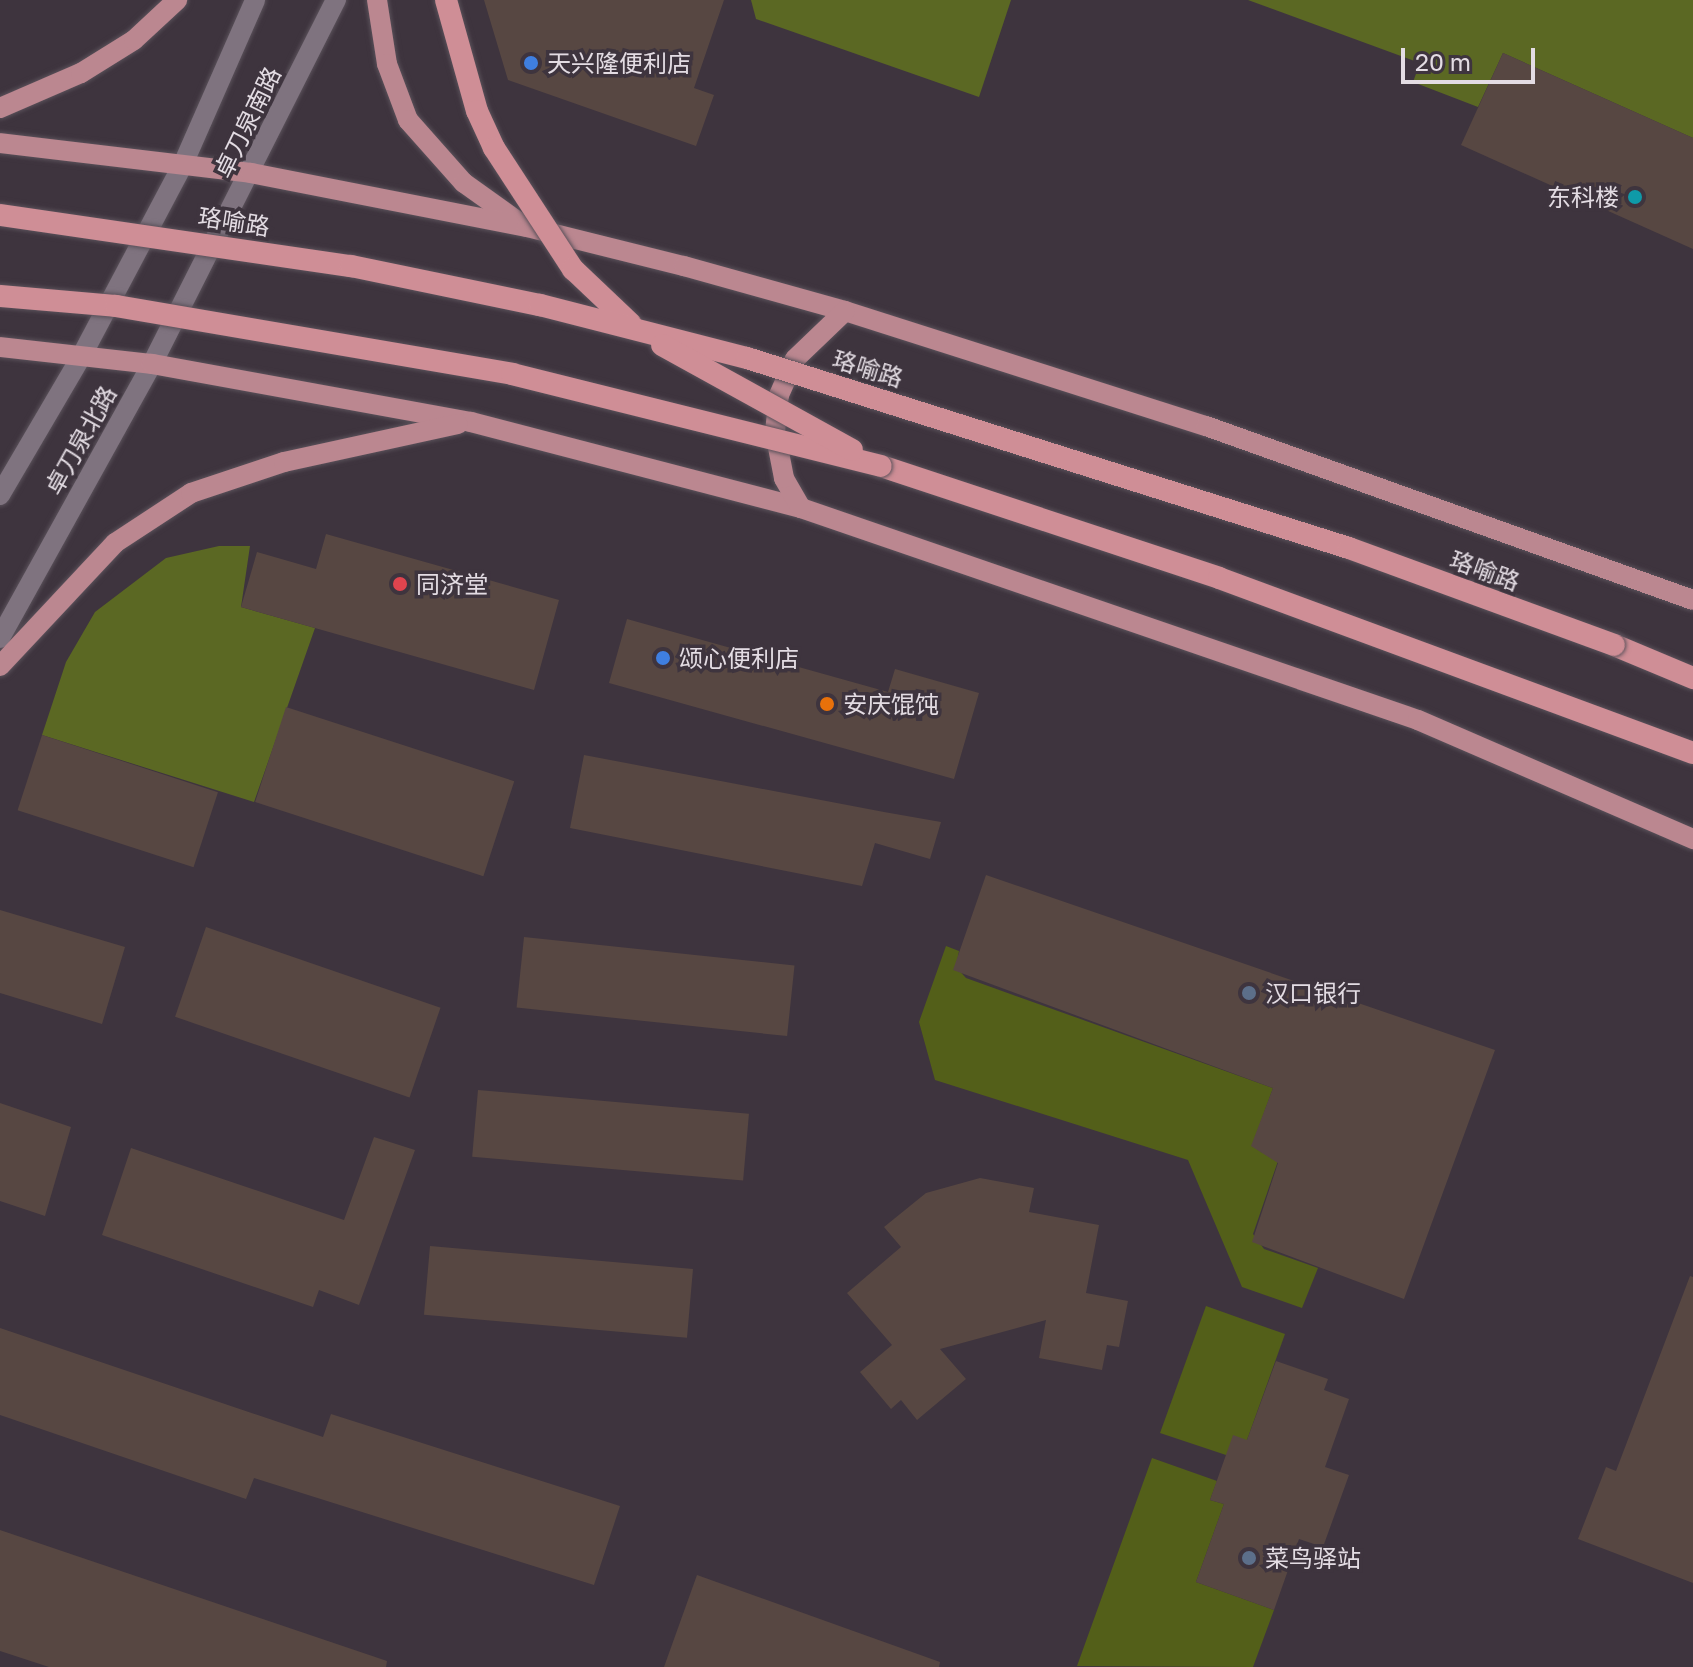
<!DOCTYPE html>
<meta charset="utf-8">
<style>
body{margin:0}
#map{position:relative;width:1693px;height:1667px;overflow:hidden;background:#3e343e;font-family:"Golos Text","Noto Sans SC",sans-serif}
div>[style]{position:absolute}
.green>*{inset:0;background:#535f19}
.forest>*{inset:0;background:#5b6823}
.building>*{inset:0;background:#574742;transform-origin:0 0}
.roads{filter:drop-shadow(0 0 2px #5a515a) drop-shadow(0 0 2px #5a515a)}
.tertiary>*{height:20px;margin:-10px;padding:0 10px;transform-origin:10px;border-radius:10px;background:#7f737f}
.secondary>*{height:20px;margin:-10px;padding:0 10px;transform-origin:10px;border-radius:10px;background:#7f737f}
.primary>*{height:20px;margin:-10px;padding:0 10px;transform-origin:10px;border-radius:10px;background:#bb8790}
.trunk>*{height:22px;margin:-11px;padding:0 11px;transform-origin:11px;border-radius:11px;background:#cf8e96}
.bridges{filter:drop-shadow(0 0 2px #5a515a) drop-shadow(0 0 2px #5a515a)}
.trunk-bridge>*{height:22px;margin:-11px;padding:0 11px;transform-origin:11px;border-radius:11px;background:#cf8e96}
.dots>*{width:22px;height:22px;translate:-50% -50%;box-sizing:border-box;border:4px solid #3e343e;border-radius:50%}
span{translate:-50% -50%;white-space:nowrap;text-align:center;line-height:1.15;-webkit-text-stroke:7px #3e343e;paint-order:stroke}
.poi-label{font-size:24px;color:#e3dce3}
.left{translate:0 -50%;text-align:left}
.right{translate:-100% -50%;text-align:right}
.street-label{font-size:24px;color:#e3dce3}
.scale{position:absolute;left:1401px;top:48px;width:134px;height:36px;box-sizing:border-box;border:4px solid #e3dce3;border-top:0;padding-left:10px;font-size:24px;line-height:28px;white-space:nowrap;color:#e3dce3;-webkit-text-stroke:6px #3e343e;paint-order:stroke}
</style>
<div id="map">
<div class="green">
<i style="clip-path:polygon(946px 946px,959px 951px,956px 967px,966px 978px,1273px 1088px,1253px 1143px,1261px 1152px,1279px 1158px,1253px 1234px,1264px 1249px,1318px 1268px,1302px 1308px,1242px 1287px,1188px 1160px,935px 1080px,919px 1022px)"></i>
<i style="clip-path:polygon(1206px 1306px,1285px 1334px,1247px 1440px,1226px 1455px,1160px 1433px)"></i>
<i style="clip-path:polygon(1152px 1458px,1217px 1481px,1210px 1500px,1224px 1504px,1196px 1582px,1274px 1610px,1253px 1667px,1077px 1666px)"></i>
</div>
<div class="forest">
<i style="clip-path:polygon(751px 0,1011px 0,979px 97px,756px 19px)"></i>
<i style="clip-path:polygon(1248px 0,1693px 0,1693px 138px,1503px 53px,1478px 107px,1413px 82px,1420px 63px)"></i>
<i style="clip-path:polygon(219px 546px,250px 546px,241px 607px,315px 628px,254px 802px,42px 735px,66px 662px,95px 612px,166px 558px)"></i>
</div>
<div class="building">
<i style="clip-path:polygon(484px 0,724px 0,694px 88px,714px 95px,696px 146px,508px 80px)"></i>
<i style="clip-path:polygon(1503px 53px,1693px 138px,1693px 249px,1461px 145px)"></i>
<i style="clip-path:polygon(326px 534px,559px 600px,534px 690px,241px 607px,257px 552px,316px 569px)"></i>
<i style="clip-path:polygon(627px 619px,888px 692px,895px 669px,979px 693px,954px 779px,609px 683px)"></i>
<i style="left:286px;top:707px;width:240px;height:100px;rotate:18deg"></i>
<i style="left:42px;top:735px;width:185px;height:79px;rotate:18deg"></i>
<i style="clip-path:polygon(584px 755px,884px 812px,941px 822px,930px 859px,875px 843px,862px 886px,570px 828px)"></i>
<i style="clip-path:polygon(986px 875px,1495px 1050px,1404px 1299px,1252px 1242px,1278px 1163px,1251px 1146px,1273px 1088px,953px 970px)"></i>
<i style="clip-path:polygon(0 910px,125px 947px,102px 1024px,0 993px)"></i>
<i style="left:206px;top:927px;width:248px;height:95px;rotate:19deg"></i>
<i style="left:524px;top:937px;width:272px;height:71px;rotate:6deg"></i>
<i style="left:478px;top:1090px;width:272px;height:67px;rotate:5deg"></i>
<i style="clip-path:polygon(0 1103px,71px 1127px,45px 1216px,0 1201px)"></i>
<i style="clip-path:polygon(374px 1137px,415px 1150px,359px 1305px,319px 1290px,313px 1307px,102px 1235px,131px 1148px,344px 1220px)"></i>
<i style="clip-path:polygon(980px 1178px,1034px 1188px,1029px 1212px,1099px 1225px,1086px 1293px,1128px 1301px,1119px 1347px,1107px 1345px,1102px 1370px,1039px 1358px,1046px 1320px,940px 1349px,966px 1379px,917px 1420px,901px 1400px,891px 1409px,860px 1372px,892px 1345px,847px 1293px,901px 1247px,884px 1227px,926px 1193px)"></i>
<i style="left:430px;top:1246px;width:264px;height:69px;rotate:5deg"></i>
<i style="clip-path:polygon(1690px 1276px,1693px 1277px,1693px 1583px,1578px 1539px,1606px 1467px,1616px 1471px)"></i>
<i style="clip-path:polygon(0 1328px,323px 1437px,331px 1414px,620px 1506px,594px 1585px,254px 1478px,246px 1499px,0 1415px)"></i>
<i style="clip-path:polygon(1276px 1361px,1328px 1379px,1324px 1390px,1349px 1399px,1325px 1467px,1349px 1475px,1323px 1547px,1299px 1539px,1274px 1610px,1196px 1582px,1224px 1504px,1210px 1500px,1233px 1435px,1247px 1440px)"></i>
<i style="clip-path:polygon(0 1530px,387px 1661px,386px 1667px,49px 1667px,0 1651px)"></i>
<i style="clip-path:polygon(697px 1575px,940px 1662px,939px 1667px,664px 1667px)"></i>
</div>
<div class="roads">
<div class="tertiary">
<i style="left:0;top:495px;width:162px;rotate:-59.6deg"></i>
<i style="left:0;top:638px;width:313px;rotate:-61deg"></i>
</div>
<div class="secondary">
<i style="left:82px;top:355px;width:218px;rotate:-62.1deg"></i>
<i style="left:184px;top:162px;width:177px;rotate:-66.3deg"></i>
<i style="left:152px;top:364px;width:408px;rotate:-63.2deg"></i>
</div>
<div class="primary">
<i style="left:377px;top:0;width:65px;rotate:81.1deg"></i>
<i style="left:387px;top:64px;width:60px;rotate:69.4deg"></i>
<i style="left:408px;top:120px;width:84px;rotate:48.4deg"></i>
<i style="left:464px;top:183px;width:69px;rotate:35.5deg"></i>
<i style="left:0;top:108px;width:88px;rotate:-23.4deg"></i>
<i style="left:81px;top:73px;width:62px;rotate:-31.9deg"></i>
<i style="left:134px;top:40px;width:59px;rotate:-42.9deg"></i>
<i style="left:0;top:143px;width:253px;rotate:6.8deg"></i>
<i style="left:251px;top:173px;width:281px;rotate:11.1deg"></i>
<i style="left:527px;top:227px;width:162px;rotate:14deg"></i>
<i style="left:684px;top:266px;width:167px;rotate:15.6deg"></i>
<i style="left:845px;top:311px;width:379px;rotate:17.7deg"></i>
<i style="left:1206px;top:426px;width:517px;rotate:19.66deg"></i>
<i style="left:0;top:347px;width:153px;rotate:6.4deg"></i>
<i style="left:152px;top:364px;width:324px;rotate:10.3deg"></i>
<i style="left:471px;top:422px;width:341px;rotate:14.6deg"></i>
<i style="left:801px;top:508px;width:652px;rotate:18.96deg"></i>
<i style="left:1418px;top:720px;width:300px;rotate:23.4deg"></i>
<i style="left:801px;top:508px;width:34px;rotate:-120deg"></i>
<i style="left:784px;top:478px;width:47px;rotate:-101.1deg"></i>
<i style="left:775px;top:432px;width:37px;rotate:-84deg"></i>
<i style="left:779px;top:395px;width:39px;rotate:-66deg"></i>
<i style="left:795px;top:359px;width:69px;rotate:-43.8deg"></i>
<i style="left:0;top:666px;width:168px;rotate:-46.9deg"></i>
<i style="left:115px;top:543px;width:91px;rotate:-33.3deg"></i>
<i style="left:191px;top:493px;width:98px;rotate:-18.4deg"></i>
<i style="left:284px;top:462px;width:178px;rotate:-12.3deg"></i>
</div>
<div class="trunk">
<i style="left:881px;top:466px;width:356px;rotate:18.3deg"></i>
<i style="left:1219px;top:578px;width:505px;rotate:20.26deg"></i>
<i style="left:1614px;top:645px;width:86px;rotate:22.7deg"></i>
</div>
</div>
<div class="bridges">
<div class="trunk-bridge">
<i style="left:446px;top:0;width:115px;rotate:74.4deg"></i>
<i style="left:477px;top:111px;width:41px;rotate:65.3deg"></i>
<i style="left:494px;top:148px;width:145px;rotate:56.9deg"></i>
<i style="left:573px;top:269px;width:79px;rotate:43.5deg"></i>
<i style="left:0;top:215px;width:355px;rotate:8.3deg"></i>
<i style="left:351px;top:266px;width:193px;rotate:11.7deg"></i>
<i style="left:540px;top:305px;width:214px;rotate:14.4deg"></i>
<i style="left:747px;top:358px;width:631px;rotate:17.52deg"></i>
<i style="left:1349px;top:548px;width:282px;rotate:20.1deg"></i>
<i style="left:0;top:296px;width:116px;rotate:4.9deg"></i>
<i style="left:116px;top:306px;width:402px;rotate:9.7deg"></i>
<i style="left:512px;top:374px;width:380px;rotate:14deg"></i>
<i style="left:662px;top:345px;width:217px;rotate:28.9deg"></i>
</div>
</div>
<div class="dots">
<i style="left:531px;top:63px;background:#3f7fe0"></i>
<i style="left:1635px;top:197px;background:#0f9aa8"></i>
<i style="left:400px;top:584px;background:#e0444e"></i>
<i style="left:663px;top:658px;background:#3f7fe0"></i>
<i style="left:827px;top:704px;background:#e8710a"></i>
<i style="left:1249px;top:993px;background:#5c6f8a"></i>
<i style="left:1249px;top:1558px;background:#5c6f8a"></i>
</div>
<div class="poi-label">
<span class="left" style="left:547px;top:63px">天兴隆便利店</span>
<span class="right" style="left:1619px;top:197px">东科楼</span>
<span class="left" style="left:416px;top:584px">同济堂</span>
<span class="left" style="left:679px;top:658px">颂心便利店</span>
<span class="left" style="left:843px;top:704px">安庆馄饨</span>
<span class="left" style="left:1265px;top:993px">汉口银行</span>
<span class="left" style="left:1265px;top:1558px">菜鸟驿站</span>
</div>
<div class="street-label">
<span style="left:247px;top:122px;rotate:-64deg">卓刀泉南路</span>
<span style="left:234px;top:221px;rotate:9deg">珞喻路</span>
<span style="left:868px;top:368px;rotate:17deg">珞喻路</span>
<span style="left:80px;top:440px;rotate:-61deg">卓刀泉北路</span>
<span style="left:1485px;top:570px;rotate:20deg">珞喻路</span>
</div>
<div class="scale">20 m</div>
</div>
